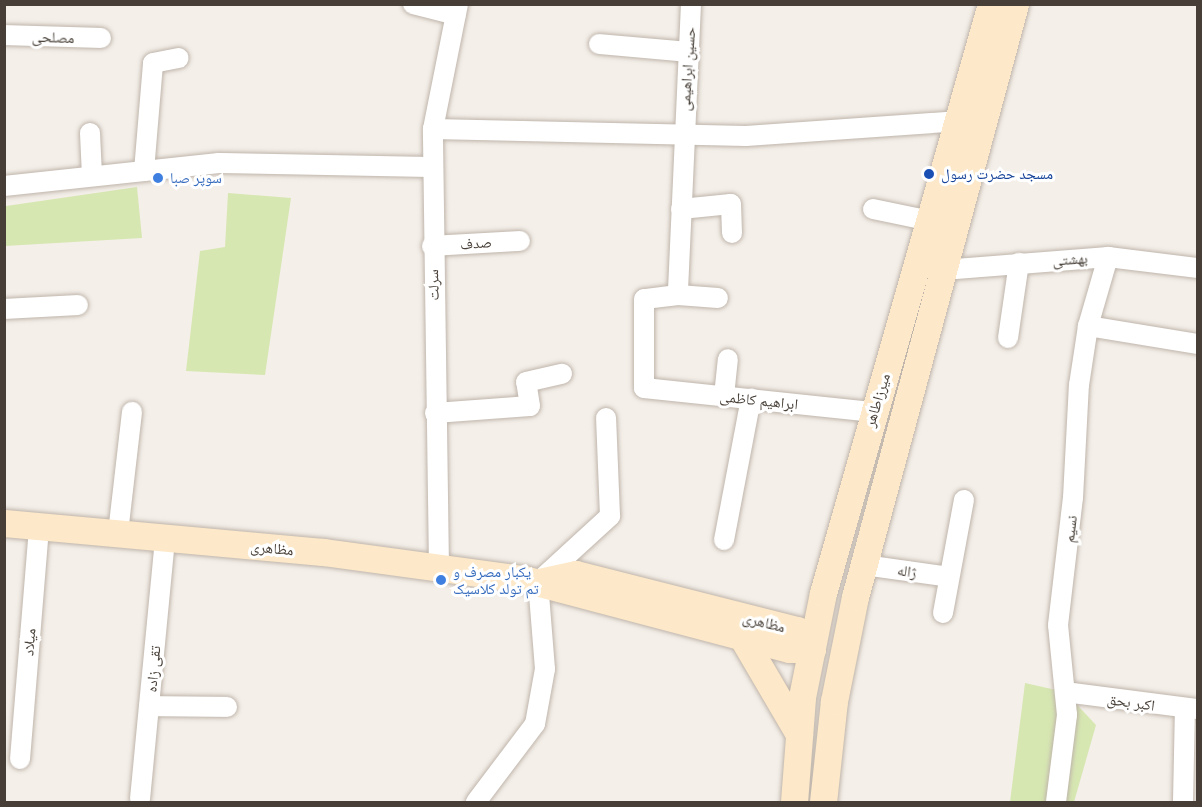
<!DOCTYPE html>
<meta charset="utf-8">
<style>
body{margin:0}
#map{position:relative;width:1202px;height:807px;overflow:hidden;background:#f4efe9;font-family:"Noto Sans","Noto Naskh Arabic",sans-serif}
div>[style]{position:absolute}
.green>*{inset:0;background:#d7e7b2}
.roads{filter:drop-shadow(0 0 2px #bfb5ab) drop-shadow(0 0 2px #bfb5ab)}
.street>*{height:20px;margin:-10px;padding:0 10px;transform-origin:10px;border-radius:10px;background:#fff}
.secondary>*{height:27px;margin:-13.5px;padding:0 13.5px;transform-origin:13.5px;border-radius:13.5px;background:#fde9c9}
.dots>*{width:16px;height:16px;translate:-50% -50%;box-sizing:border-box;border:3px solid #fff;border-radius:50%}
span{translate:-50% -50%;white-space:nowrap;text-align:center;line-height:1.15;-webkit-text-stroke:6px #fff;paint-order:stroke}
.street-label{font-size:15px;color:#473f37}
.transit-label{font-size:15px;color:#164399}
.left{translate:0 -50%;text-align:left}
.shop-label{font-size:15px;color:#366cbe}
.frame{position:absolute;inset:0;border:6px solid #473f37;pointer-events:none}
</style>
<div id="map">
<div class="green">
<i style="clip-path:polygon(137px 187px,142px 238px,5px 246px,6px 206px)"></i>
<i style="clip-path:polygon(228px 193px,291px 198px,265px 375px,186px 371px,200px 251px,225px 247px)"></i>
<i style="clip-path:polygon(1025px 683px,1065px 692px,1096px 725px,1074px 802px,1010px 802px)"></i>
</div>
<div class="roads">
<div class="street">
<i style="left:413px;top:4px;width:44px;rotate:14.3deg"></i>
<i style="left:691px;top:4px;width:291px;rotate:92.6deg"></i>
<i style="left:678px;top:295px;width:34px;rotate:173deg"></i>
<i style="left:644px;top:299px;width:89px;rotate:90deg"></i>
<i style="left:644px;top:388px;width:231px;rotate:6deg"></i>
<i style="left:4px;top:35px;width:97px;rotate:1.8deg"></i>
<i style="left:599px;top:44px;width:89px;rotate:5.1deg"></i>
<i style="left:433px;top:129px;width:313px;rotate:1.3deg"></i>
<i style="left:746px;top:136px;width:214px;rotate:-4deg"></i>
<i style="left:90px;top:133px;width:43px;rotate:87.3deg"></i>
<i style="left:144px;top:171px;width:108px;rotate:-85.2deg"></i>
<i style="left:153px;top:63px;width:26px;rotate:-11deg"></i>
<i style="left:4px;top:186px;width:216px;rotate:-6.1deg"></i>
<i style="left:219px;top:163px;width:214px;rotate:1.1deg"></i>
<i style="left:681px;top:209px;width:50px;rotate:-5.7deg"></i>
<i style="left:731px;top:204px;width:29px;rotate:88deg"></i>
<i style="left:873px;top:209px;width:59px;rotate:11.7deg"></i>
<i style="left:432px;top:246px;width:88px;rotate:-3.3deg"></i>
<i style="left:943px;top:270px;width:166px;rotate:-4.5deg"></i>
<i style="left:1108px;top:257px;width:91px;rotate:7deg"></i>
<i style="left:678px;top:295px;width:40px;rotate:4.3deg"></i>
<i style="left:4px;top:309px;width:74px;rotate:-3.1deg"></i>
<i style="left:1088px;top:326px;width:111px;rotate:9.3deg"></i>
<i style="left:1008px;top:338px;width:76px;rotate:-81.7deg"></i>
<i style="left:724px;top:396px;width:37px;rotate:-84deg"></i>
<i style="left:435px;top:413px;width:95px;rotate:-4.2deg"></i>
<i style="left:530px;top:406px;width:24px;rotate:-99deg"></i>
<i style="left:526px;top:382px;width:37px;rotate:-13deg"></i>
<i style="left:118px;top:533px;width:122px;rotate:-83.4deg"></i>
<i style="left:724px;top:540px;width:144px;rotate:-79.2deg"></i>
<i style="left:864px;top:565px;width:86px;rotate:8deg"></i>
<i style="left:439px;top:568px;width:439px;rotate:-90.8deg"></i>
<i style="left:433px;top:129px;width:127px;rotate:-78.7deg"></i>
<i style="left:943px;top:613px;width:115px;rotate:-79.5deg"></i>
<i style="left:1065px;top:692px;width:134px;rotate:7.3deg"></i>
<i style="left:149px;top:706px;width:78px;rotate:0.7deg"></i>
<i style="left:20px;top:759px;width:234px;rotate:-85.3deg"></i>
<i style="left:140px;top:799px;width:262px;rotate:-84.5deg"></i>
<i style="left:476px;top:802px;width:98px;rotate:-52.9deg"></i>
<i style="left:535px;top:724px;width:56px;rotate:-79.7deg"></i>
<i style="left:545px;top:669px;width:87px;rotate:-94.6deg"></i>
<i style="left:538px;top:582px;width:98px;rotate:-42.5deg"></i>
<i style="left:610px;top:516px;width:98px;rotate:-92.3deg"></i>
<i style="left:1056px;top:802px;width:88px;rotate:-82.8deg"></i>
<i style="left:1067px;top:715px;width:90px;rotate:-95.7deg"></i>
<i style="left:1058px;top:625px;width:128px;rotate:-83.3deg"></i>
<i style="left:1073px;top:498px;width:113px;rotate:-87deg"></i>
<i style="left:1079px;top:385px;width:60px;rotate:-81.3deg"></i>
<i style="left:1088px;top:326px;width:72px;rotate:-73.8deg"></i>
<i style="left:1183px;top:802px;width:92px;rotate:-88.8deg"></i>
</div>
<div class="secondary">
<i style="left:4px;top:523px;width:320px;rotate:5.2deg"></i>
<i style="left:323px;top:552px;width:203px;rotate:7.7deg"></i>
<i style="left:524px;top:579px;width:274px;rotate:14.8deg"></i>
<i style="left:789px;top:649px;width:23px"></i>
<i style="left:812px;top:649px;width:24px;rotate:-128deg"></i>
<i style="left:797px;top:630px;width:228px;rotate:-165.8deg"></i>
<i style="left:576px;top:574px;width:39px;rotate:168deg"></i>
<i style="left:742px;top:637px;width:113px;rotate:59.6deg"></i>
<i style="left:794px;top:802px;width:105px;rotate:-85.6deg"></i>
<i style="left:802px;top:697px;width:106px;rotate:-78.6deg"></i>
<i style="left:823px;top:593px;width:612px;rotate:-74.08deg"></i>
<i style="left:823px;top:802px;width:102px;rotate:-83.8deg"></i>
<i style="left:834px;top:701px;width:106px;rotate:-78.6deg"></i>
<i style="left:855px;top:597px;width:614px;rotate:-74.9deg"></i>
</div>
</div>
<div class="dots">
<i style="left:929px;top:174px;background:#1a4fb4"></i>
<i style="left:158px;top:178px;background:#3f7fe0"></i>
<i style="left:441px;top:580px;background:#3f7fe0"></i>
</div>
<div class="street-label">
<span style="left:53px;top:37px;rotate:2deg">مصلحی</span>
<span style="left:687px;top:69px;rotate:-86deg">حسین ابراهیمی</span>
<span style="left:476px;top:243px;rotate:-4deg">صدف</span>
<span style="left:1070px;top:259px;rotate:-4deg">بهشتی</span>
<span style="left:433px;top:285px;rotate:-91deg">سرلت</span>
<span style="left:759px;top:400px;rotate:6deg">ابراهیم کاظمی</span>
<span style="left:877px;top:400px;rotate:-73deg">میرزاطاهر</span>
<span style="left:1070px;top:529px;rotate:-83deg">نسیم</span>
<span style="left:272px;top:548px;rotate:5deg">مظاهری</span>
<span style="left:907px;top:571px;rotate:8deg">ژاله</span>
<span style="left:764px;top:622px;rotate:14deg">مظاهری</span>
<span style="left:29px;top:642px;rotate:-85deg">میلاد</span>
<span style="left:153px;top:669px;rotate:-85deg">تقی زاده</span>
<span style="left:1131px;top:702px;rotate:8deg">اکبر بحق</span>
</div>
<div class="transit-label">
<span class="left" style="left:941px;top:174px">مسجد حضرت رسول</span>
</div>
<div class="shop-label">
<span class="left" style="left:170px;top:178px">سوپر صبا</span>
<span class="left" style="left:453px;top:580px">یکبار مصرف و<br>تم تولد کلاسیک</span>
</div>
<div class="frame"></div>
</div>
